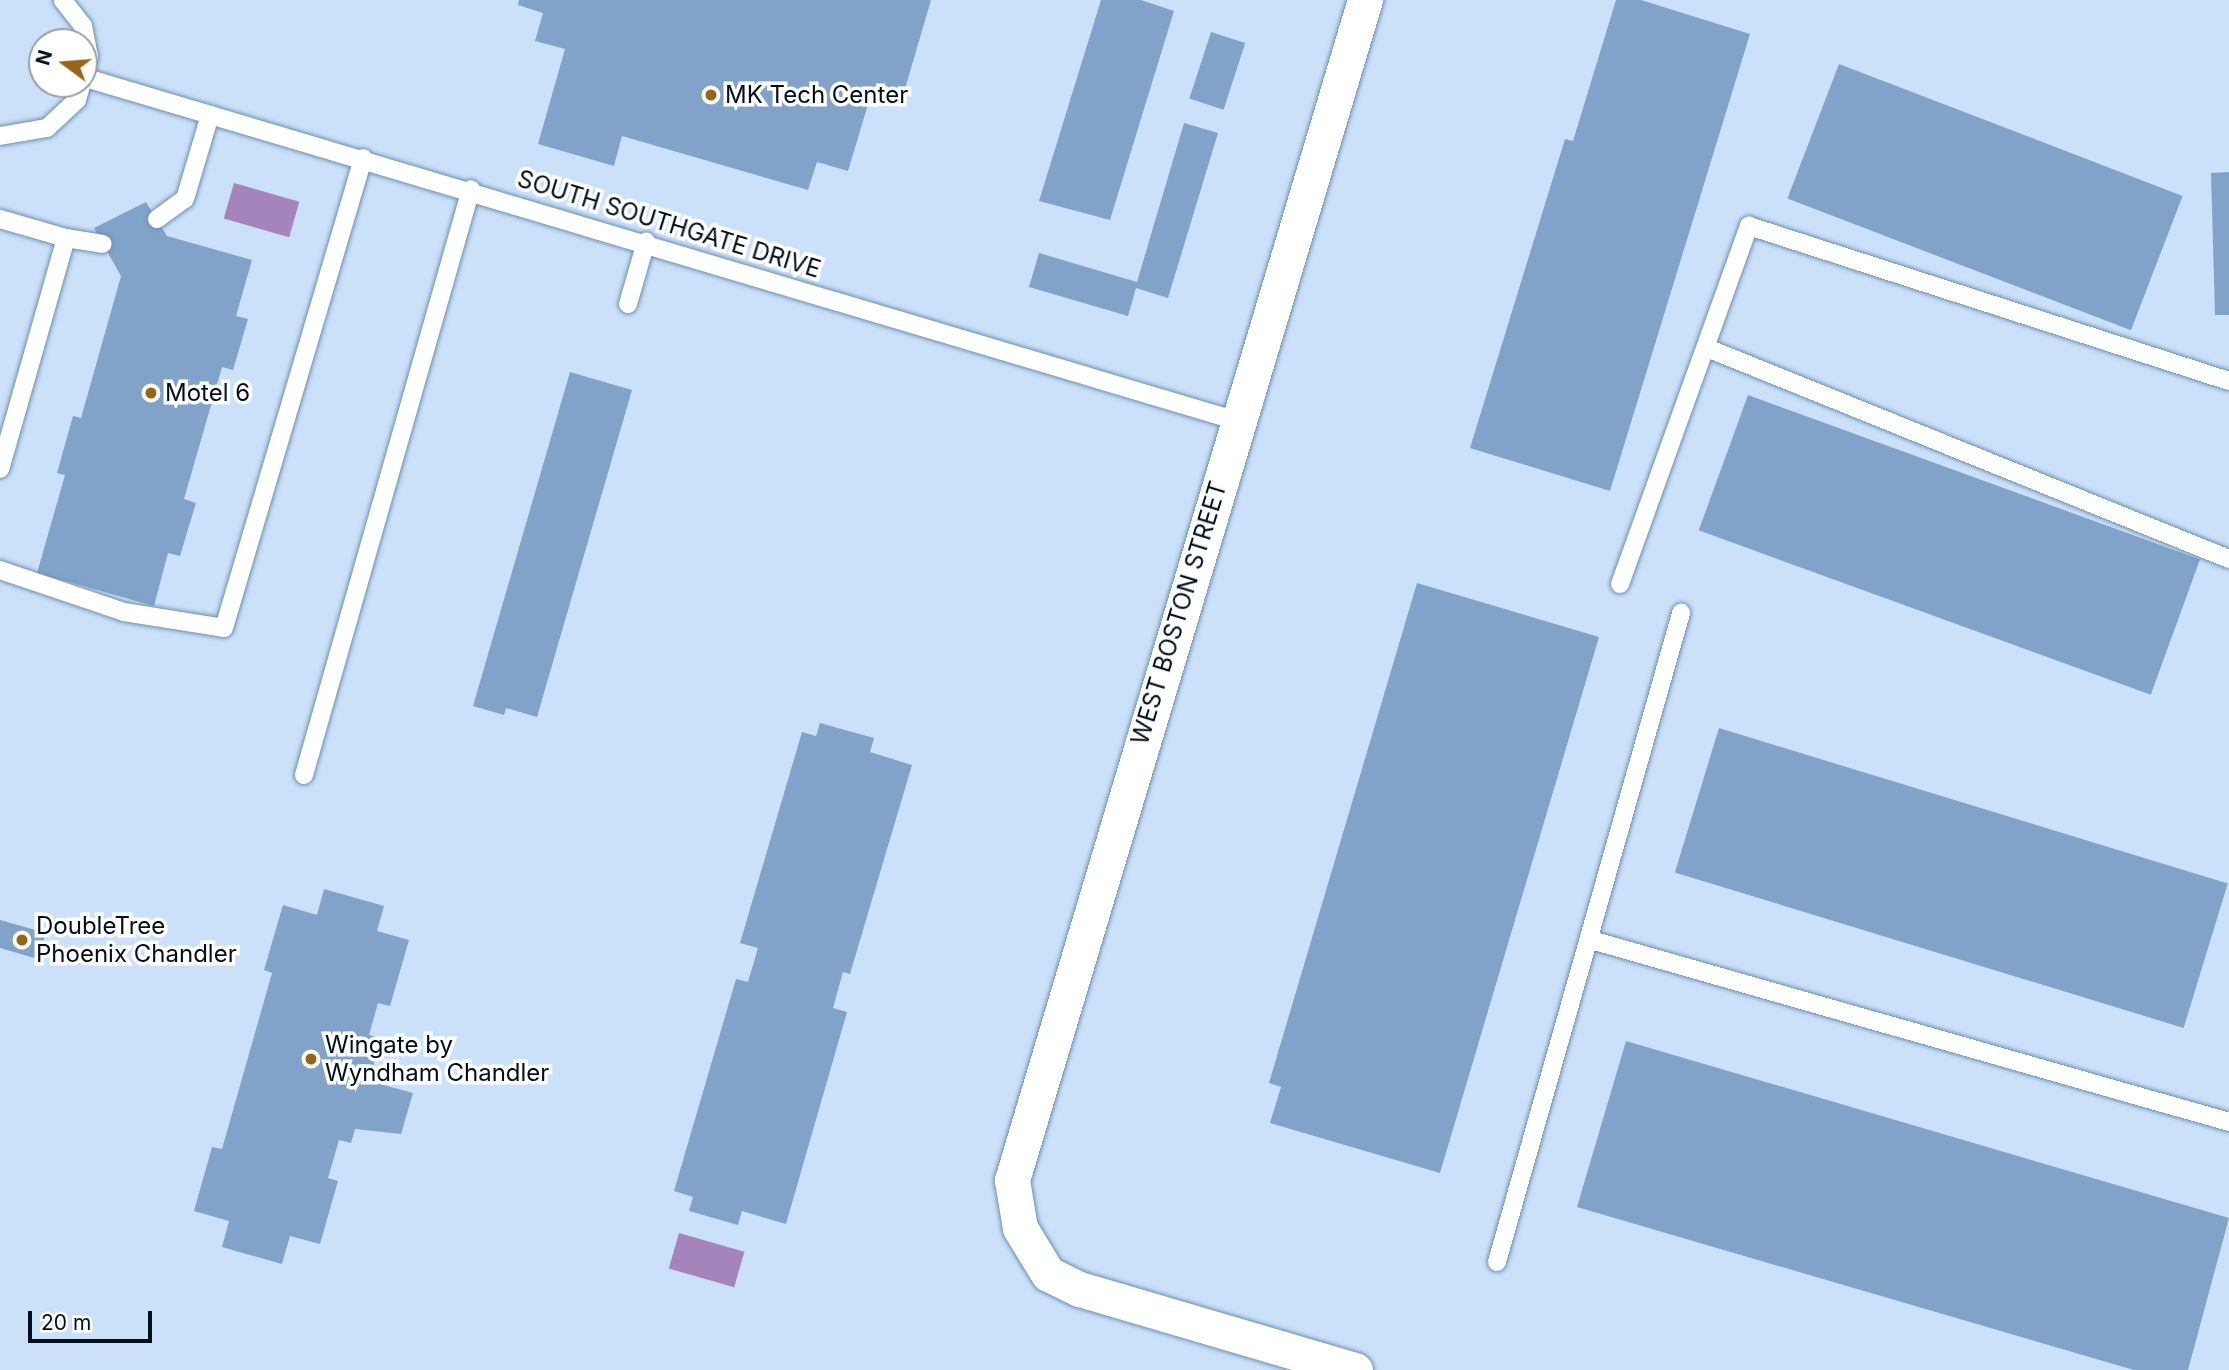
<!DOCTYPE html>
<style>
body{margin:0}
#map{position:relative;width:2229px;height:1370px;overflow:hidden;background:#cbe1f9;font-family:Inter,sans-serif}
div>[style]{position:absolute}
.water>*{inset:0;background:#a584bb;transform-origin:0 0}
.building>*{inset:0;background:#81a3c9;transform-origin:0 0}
.roads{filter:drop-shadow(0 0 2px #6d8fb3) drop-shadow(0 0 2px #6d8fb3)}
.service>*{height:18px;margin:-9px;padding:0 9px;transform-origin:9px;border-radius:9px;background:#fff}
.minor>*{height:35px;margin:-17.5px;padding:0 17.5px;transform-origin:17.5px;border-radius:17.5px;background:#fff}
.dots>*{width:19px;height:19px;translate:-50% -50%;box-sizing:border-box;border:4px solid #fff;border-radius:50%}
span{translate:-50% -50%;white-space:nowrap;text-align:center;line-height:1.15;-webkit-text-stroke:7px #fff;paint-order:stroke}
.poi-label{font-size:24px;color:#030e1b}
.left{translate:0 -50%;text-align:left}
.street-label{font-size:24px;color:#030e1b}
.north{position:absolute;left:28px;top:28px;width:70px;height:70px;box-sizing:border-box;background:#fff;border:2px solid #9a9fa4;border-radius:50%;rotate:286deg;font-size:19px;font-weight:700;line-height:28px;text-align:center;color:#030e1b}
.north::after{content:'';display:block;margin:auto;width:24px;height:32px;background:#976418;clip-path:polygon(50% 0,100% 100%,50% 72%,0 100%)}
.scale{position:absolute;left:28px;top:1311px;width:124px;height:32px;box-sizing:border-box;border:4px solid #030e1b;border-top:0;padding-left:9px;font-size:21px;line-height:24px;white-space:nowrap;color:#030e1b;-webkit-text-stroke:5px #fff;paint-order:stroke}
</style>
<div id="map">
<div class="water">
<i style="left:234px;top:183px;width:68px;height:37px;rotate:16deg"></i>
<i style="left:679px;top:1233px;width:68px;height:37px;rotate:16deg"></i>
</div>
<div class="building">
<i style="clip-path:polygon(519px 0,931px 0,902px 99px,872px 91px,848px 171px,817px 162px,808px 190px,622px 136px,614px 166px,538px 144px,565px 49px,535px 41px,543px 13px,518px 5px)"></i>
<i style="clip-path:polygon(1101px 0,1141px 0,1174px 11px,1110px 220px,1039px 201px)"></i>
<i style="clip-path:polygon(1616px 0,1641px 0,1750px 34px,1610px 491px,1470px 448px,1565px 139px,1573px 141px)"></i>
<i style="left:1211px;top:32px;width:36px;height:70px;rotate:18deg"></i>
<i style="left:1839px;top:64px;width:368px;height:144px;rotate:21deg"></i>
<i style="clip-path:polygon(1184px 123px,1218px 133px,1168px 298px,1136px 288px,1128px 316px,1029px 287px,1039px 253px,1137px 282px)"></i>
<i style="clip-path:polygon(2229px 172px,2229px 315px,2215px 315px,2211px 173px)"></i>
<i style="clip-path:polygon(146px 202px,167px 236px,252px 260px,236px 316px,248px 319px,233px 370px,222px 367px,184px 499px,196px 503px,180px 556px,168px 553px,154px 606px,37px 573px,65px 475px,57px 473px,73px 416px,81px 418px,121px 276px,94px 228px)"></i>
<i style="clip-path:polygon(570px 372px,632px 390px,537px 717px,506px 708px,504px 715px,473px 706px)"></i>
<i style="left:1748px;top:395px;width:481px;height:144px;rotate:20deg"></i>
<i style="clip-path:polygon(1417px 583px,1599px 637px,1440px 1173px,1270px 1123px,1281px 1087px,1269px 1083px)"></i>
<i style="clip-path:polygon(820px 723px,874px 738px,870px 752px,912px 765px,850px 974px,843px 972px,833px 1008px,847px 1012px,786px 1224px,742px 1211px,738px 1225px,689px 1211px,693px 1197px,674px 1191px,736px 979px,748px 982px,758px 948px,740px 943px,802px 732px,816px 736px)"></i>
<i style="left:1719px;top:728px;width:532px;height:151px;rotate:17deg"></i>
<i style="clip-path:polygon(324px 889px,384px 906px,377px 931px,409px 940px,390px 1006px,378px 1003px,369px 1035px,381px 1038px,369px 1081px,413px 1093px,401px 1134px,355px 1129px,351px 1143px,339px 1140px,328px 1178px,338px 1181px,320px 1244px,290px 1236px,282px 1264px,222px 1247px,229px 1221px,194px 1211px,212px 1147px,222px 1149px,272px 973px,264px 970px,283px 905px,317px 915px)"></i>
<i style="clip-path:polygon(0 920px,46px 933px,38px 959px,0 948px)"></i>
<i style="clip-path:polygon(1626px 1041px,2229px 1218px,2188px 1370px,2134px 1370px,1577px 1207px)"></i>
</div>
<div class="roads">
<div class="service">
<i style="left:86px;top:78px;width:1201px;rotate:16.59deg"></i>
<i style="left:0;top:136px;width:48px;rotate:-9.7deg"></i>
<i style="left:47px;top:128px;width:41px;rotate:-43deg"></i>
<i style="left:77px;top:100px;width:45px;rotate:-74.4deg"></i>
<i style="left:89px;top:57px;width:32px;rotate:-101deg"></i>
<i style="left:83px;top:26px;width:33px;rotate:-128deg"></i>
<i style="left:0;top:219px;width:69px;rotate:16.1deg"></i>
<i style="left:66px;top:238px;width:240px;rotate:105.9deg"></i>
<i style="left:157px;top:219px;width:34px;rotate:-36deg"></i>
<i style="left:185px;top:199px;width:88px;rotate:-73.4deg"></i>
<i style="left:66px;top:238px;width:37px;rotate:9deg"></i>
<i style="left:628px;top:304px;width:65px;rotate:-73.8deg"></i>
<i style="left:1707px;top:348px;width:563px;rotate:22.01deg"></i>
<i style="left:0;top:570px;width:131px;rotate:18.7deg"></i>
<i style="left:124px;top:612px;width:101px;rotate:9.1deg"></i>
<i style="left:224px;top:628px;width:490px;rotate:-73.5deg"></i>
<i style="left:1620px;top:584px;width:381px;rotate:-70.2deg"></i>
<i style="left:1749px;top:226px;width:504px;rotate:17.9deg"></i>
<i style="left:304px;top:775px;width:609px;rotate:-74.09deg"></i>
<i style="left:1591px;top:940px;width:663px;rotate:15.92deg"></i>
<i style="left:1497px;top:1262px;width:675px;rotate:-74.17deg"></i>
</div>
<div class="minor">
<i style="left:1355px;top:1370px;width:288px;rotate:-163.6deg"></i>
<i style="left:1079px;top:1289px;width:34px;rotate:-154deg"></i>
<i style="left:1048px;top:1274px;width:54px;rotate:-121.3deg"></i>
<i style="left:1020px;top:1228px;width:49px;rotate:-99.5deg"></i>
<i style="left:1012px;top:1180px;width:1232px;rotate:-73.35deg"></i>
</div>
</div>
<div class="dots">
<i style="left:711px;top:95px;background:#976418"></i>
<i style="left:151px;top:393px;background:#976418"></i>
<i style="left:22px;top:940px;background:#976418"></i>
<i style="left:311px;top:1059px;background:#976418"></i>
</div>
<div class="poi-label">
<span class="left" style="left:725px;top:95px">MK Tech Center</span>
<span class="left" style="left:165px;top:393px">Motel 6</span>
<span class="left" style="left:36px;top:940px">DoubleTree<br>Phoenix Chandler</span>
<span class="left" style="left:325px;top:1059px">Wingate by<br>Wyndham Chandler</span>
</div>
<div class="street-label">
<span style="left:669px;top:224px;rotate:17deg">SOUTH SOUTHGATE DRIVE</span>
<span style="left:1179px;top:613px;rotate:-73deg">WEST BOSTON STREET</span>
</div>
<div class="north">N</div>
<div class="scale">20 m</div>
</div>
